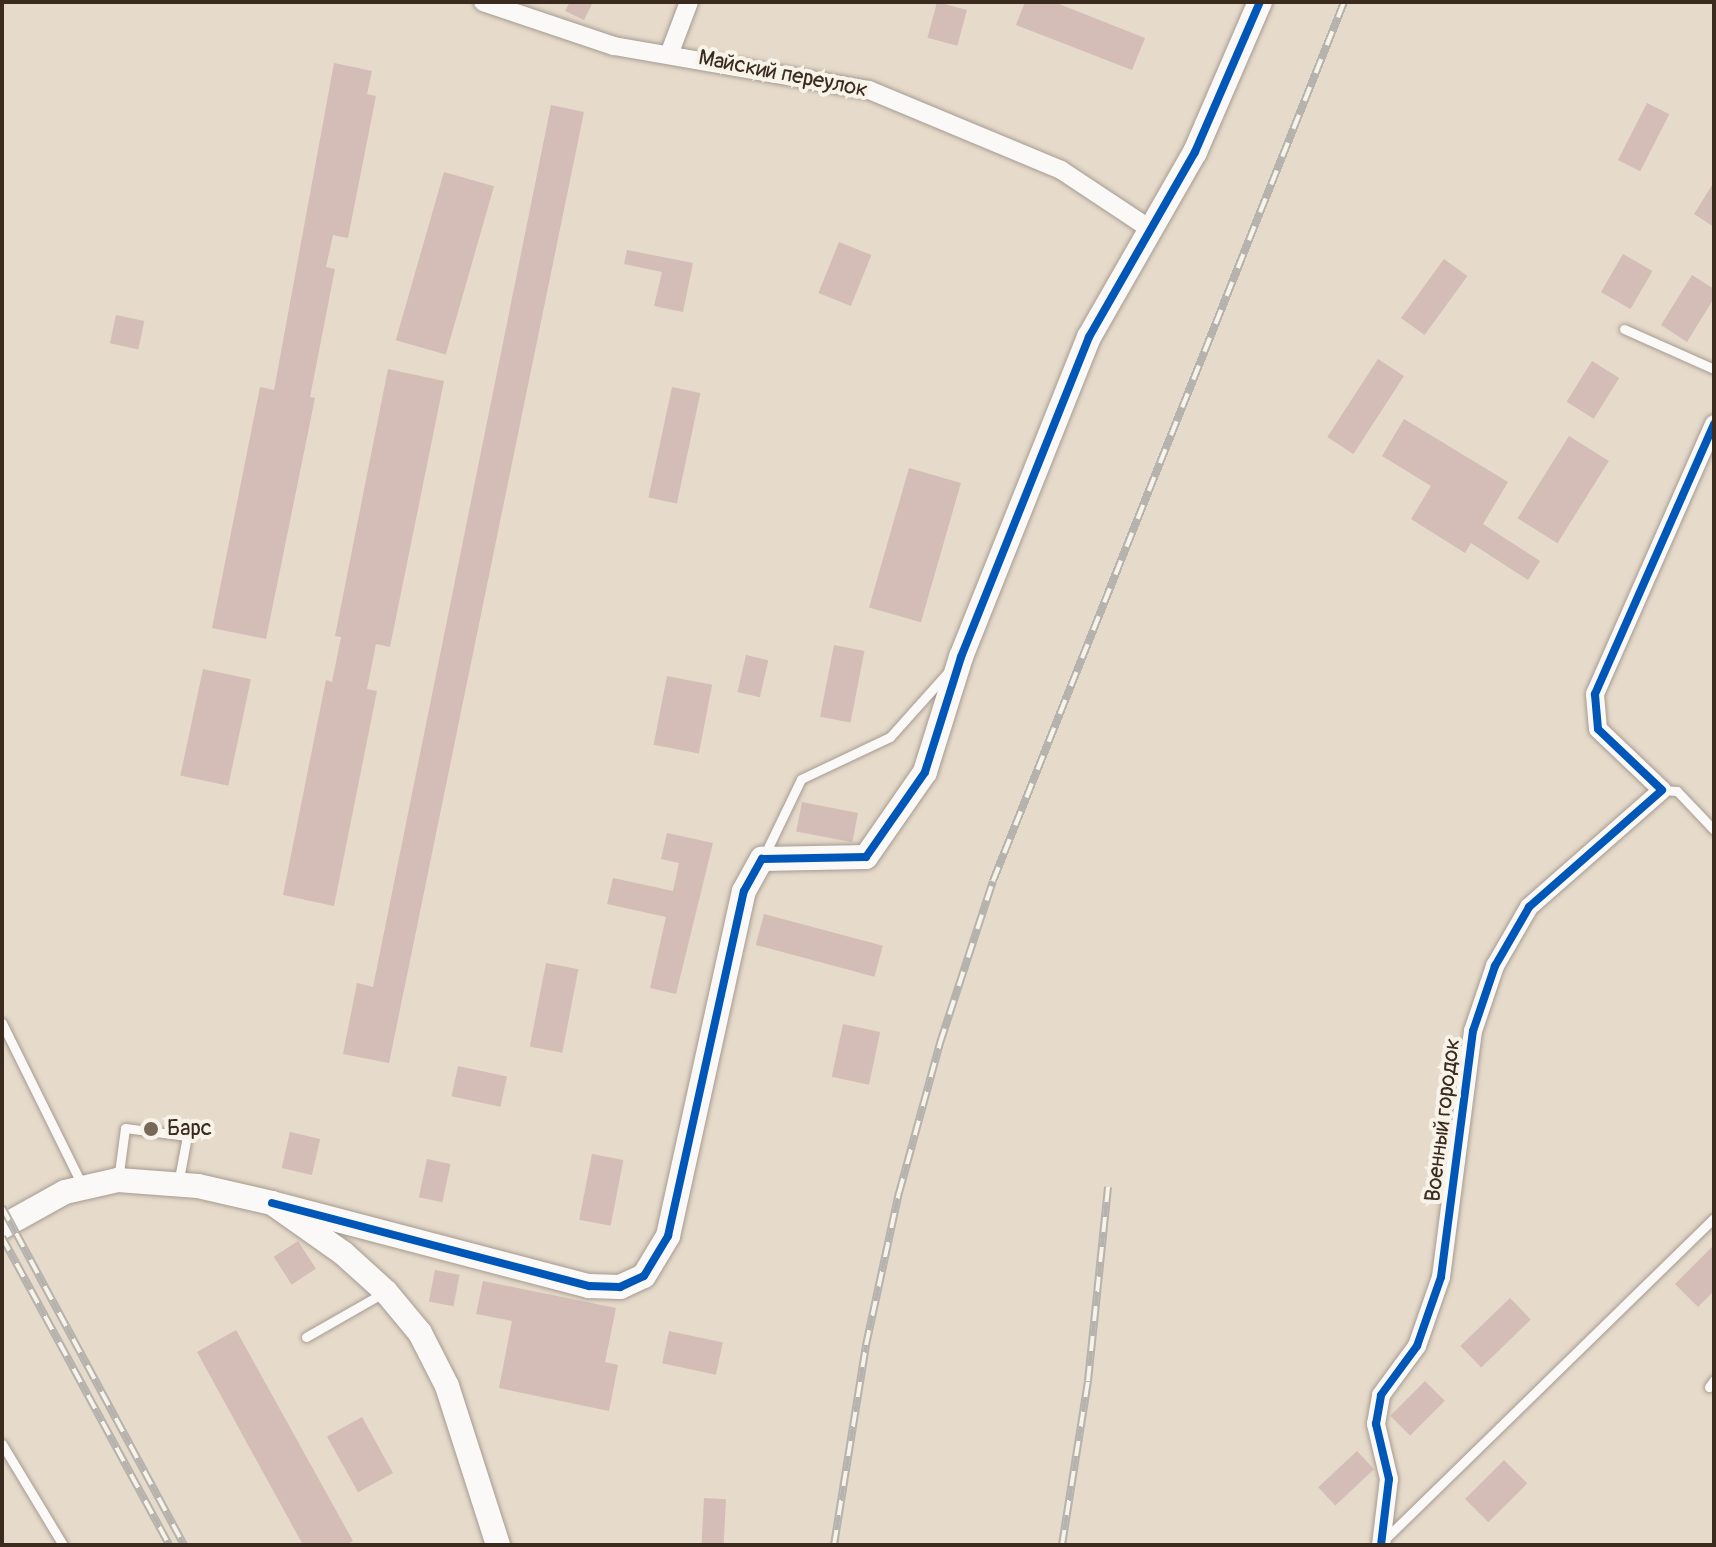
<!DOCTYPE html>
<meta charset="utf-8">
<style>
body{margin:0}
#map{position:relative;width:1716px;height:1547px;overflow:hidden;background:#e6daca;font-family:Pangolin,sans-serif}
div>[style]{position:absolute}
.building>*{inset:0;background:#d3bdb6;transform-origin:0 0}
.roads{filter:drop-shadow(0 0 2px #a59b91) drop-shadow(0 0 2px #a59b91)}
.service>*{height:9px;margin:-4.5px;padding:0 4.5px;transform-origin:4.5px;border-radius:4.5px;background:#fbf9f7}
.minor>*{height:18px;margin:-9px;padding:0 9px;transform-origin:9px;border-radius:9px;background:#fbf9f7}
.tertiary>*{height:24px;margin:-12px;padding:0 12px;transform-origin:12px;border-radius:12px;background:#fbf9f7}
.rail>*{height:8px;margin-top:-4px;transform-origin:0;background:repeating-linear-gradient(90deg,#f7f3e8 0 15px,#b6b2ae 0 30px);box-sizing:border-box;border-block:2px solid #b6b2ae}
.cycleway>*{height:8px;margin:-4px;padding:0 4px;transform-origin:4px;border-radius:4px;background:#0057b8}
.dots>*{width:22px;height:22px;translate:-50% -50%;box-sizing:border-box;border:4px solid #f7f3e8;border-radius:50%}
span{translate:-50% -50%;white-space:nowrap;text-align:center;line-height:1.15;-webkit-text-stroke:8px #f7f3e8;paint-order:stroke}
.street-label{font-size:22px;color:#3b2a1e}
.poi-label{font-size:22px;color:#3b2a1e}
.left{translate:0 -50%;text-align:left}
.frame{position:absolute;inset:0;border:4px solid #3b2a1e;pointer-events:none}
</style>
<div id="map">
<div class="building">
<i style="clip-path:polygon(570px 2px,593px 2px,584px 20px,565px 11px)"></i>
<i style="left:937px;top:2px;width:31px;height:37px;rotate:15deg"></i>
<i style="clip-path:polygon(1025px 2px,1054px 2px,1145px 38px,1132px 70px,1016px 25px)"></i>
<i style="clip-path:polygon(334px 63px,372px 71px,367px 94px,376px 96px,348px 238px,333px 235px,326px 267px,335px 269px,310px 397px,315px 398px,266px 639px,212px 628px,260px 387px,274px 390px)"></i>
<i style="left:1647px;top:103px;width:25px;height:64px;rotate:27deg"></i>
<i style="clip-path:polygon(551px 105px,584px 112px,389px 1063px,343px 1054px,357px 983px,373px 987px)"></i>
<i style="left:444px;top:172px;width:52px;height:175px;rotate:16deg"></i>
<i style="clip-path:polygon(1714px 182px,1714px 227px,1694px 214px)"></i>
<i style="left:839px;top:242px;width:35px;height:55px;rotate:22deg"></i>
<i style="clip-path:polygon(627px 250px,693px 263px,683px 312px,654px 306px,662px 272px,624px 264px)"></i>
<i style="left:1623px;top:254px;width:34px;height:44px;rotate:30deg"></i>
<i style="left:1444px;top:259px;width:29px;height:73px;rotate:36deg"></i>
<i style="clip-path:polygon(1692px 275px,1714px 289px,1714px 298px,1687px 342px,1661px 325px)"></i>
<i style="left:116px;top:315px;width:29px;height:29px;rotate:12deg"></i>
<i style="left:1378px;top:359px;width:31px;height:93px;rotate:33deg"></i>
<i style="left:1592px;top:361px;width:32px;height:48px;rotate:32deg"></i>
<i style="clip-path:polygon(388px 369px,444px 381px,390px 647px,376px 644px,367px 689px,377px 691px,334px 906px,283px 895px,326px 680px,332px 682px,341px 637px,335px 636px)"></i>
<i style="left:672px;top:387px;width:29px;height:113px;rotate:12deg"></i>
<i style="clip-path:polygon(1404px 419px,1508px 482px,1483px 524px,1540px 561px,1528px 580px,1471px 543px,1465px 553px,1411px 519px,1431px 486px,1382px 456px)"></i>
<i style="left:1569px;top:436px;width:47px;height:97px;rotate:32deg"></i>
<i style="left:909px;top:468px;width:54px;height:145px;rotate:16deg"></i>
<i style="left:834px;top:645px;width:31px;height:73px;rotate:11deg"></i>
<i style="left:746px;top:655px;width:23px;height:38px;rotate:13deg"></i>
<i style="left:203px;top:669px;width:49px;height:109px;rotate:12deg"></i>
<i style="left:667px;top:676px;width:46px;height:70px;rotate:11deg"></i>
<i style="left:802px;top:802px;width:57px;height:30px;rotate:11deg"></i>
<i style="clip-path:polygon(667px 833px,713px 843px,676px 994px,650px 988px,666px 917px,607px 904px,613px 878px,673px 891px,679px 863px,661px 859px)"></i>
<i style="left:764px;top:914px;width:123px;height:32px;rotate:15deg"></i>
<i style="left:546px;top:963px;width:33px;height:85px;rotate:11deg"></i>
<i style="left:843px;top:1024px;width:38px;height:54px;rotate:12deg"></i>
<i style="left:458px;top:1066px;width:50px;height:31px;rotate:12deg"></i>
<i style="left:290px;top:1132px;width:31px;height:37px;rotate:13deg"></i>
<i style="left:592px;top:1154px;width:32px;height:67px;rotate:11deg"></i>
<i style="left:427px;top:1159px;width:24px;height:39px;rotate:12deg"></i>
<i style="left:298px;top:1241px;width:33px;height:29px;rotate:57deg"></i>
<i style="clip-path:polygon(1714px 1245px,1714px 1291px,1698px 1307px,1675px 1284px)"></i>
<i style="left:435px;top:1270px;width:25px;height:32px;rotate:11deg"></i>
<i style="clip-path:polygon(483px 1281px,616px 1308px,605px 1362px,618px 1365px,609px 1411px,499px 1388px,512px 1321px,476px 1314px)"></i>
<i style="left:1510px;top:1298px;width:30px;height:69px;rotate:46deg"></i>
<i style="clip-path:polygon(236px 1330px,353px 1541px,345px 1545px,303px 1545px,197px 1352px)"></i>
<i style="left:669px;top:1331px;width:55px;height:33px;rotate:12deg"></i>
<i style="left:1425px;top:1381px;width:28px;height:49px;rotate:45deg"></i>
<i style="left:362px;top:1417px;width:64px;height:40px;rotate:61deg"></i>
<i style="left:1357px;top:1451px;width:25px;height:53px;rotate:47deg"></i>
<i style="left:1504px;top:1460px;width:33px;height:55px;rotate:45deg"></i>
<i style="left:704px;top:1498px;width:22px;height:47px;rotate:3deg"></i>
</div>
<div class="roads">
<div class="service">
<i style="left:1624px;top:329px;width:98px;rotate:24deg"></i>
<i style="left:1662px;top:790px;width:15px;rotate:4deg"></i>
<i style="left:1677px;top:791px;width:54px;rotate:46.5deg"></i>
<i style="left:764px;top:856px;width:85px;rotate:-64.3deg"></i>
<i style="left:801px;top:779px;width:98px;rotate:-25.3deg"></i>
<i style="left:890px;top:737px;width:89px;rotate:-48.2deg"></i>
<i style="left:2px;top:1023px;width:181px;rotate:63.7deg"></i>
<i style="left:118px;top:1180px;width:52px;rotate:-82.3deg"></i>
<i style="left:125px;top:1128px;width:63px;rotate:7.4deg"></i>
<i style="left:187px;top:1136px;width:49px;rotate:100.6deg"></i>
<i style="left:306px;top:1337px;width:89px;rotate:-29.7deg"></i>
<i style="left:1709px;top:1387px;width:9px;rotate:-54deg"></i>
<i style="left:2px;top:1444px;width:118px;rotate:58.9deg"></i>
<i style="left:1383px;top:1541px;width:462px;rotate:-44.3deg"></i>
</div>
<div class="minor">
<i style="left:483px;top:2px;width:138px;rotate:18.6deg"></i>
<i style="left:614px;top:46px;width:259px;rotate:9.8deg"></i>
<i style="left:869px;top:90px;width:208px;rotate:22.6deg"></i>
<i style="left:1061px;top:170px;width:110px;rotate:33.5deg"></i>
<i style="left:670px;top:52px;width:53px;rotate:-69.2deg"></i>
<i style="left:1381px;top:1545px;width:66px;rotate:-83.1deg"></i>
<i style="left:1389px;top:1479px;width:57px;rotate:-103.3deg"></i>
<i style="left:1376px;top:1424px;width:29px;rotate:-80deg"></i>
<i style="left:1381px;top:1395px;width:61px;rotate:-53.7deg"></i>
<i style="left:1417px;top:1346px;width:73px;rotate:-70.8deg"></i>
<i style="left:1441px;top:1277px;width:248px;rotate:-82.6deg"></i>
<i style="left:1473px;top:1031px;width:69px;rotate:-71.3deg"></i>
<i style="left:1495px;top:966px;width:68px;rotate:-60deg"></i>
<i style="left:1529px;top:907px;width:177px;rotate:-41.3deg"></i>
<i style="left:1662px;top:790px;width:88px;rotate:-136.4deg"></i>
<i style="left:1598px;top:729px;width:35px;rotate:-95deg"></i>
<i style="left:1595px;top:694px;width:295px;rotate:-66.2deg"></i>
</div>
<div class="tertiary">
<i style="left:272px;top:1203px;width:328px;rotate:14.7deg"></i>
<i style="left:589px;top:1286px;width:31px;rotate:2deg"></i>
<i style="left:620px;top:1287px;width:26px;rotate:-25deg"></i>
<i style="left:644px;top:1276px;width:47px;rotate:-59deg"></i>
<i style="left:668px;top:1236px;width:353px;rotate:-77.6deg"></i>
<i style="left:744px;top:891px;width:37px;rotate:-61deg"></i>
<i style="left:762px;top:859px;width:104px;rotate:-1.1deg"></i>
<i style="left:866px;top:857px;width:103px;rotate:-55.2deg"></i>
<i style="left:925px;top:772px;width:121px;rotate:-72.6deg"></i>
<i style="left:961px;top:657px;width:345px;rotate:-68.2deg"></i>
<i style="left:1089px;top:337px;width:213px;rotate:-60.2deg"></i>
<i style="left:1195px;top:152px;width:163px;rotate:-66.6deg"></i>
<i style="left:2px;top:1227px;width:72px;rotate:-29.1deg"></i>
<i style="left:65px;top:1192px;width:54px;rotate:-12.8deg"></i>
<i style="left:118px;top:1180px;width:80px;rotate:4.3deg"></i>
<i style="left:198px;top:1186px;width:76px;rotate:12.9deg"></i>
<i style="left:272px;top:1203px;width:87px;rotate:35.2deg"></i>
<i style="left:343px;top:1253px;width:58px;rotate:42.2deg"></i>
<i style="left:386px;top:1292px;width:53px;rotate:50.3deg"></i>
<i style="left:420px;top:1333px;width:59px;rotate:63deg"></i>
<i style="left:447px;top:1386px;width:167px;rotate:72.2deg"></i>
</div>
</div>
<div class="rail">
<i style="left:2px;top:1207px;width:384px;rotate:61.7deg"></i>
<i style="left:2px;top:1237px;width:350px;rotate:61.5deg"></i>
<i style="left:834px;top:1545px;width:203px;rotate:-80.9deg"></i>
<i style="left:866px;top:1345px;width:156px;rotate:-77.8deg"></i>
<i style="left:899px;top:1193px;width:156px;rotate:-74.7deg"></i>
<i style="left:940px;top:1043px;width:170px;rotate:-71.9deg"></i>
<i style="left:993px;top:881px;width:946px;rotate:-68.23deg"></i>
<i style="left:1062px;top:1545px;width:166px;rotate:-81deg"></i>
<i style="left:1088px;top:1381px;width:195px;rotate:-84.1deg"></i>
</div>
<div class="cycleway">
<i style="left:272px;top:1203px;width:328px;rotate:14.7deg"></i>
<i style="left:589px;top:1286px;width:31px;rotate:2deg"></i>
<i style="left:620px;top:1287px;width:26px;rotate:-25deg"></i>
<i style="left:644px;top:1276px;width:47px;rotate:-59deg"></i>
<i style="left:668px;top:1236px;width:353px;rotate:-77.6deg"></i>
<i style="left:744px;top:891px;width:37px;rotate:-61deg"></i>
<i style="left:762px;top:859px;width:104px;rotate:-1.1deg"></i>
<i style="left:866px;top:857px;width:103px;rotate:-55.2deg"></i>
<i style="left:925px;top:772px;width:121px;rotate:-72.6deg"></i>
<i style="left:961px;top:657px;width:345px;rotate:-68.2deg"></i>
<i style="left:1089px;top:337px;width:213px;rotate:-60.2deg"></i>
<i style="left:1195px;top:152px;width:163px;rotate:-66.6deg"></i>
<i style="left:1381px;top:1545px;width:66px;rotate:-83.1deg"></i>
<i style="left:1389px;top:1479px;width:57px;rotate:-103.3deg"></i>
<i style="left:1376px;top:1424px;width:29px;rotate:-80deg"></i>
<i style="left:1381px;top:1395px;width:61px;rotate:-53.7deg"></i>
<i style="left:1417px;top:1346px;width:73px;rotate:-70.8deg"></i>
<i style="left:1441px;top:1277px;width:248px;rotate:-82.6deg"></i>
<i style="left:1473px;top:1031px;width:69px;rotate:-71.3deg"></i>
<i style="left:1495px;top:966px;width:68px;rotate:-60deg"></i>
<i style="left:1529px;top:907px;width:177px;rotate:-41.3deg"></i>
<i style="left:1662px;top:790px;width:88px;rotate:-136.4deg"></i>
<i style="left:1598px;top:729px;width:35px;rotate:-95deg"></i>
<i style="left:1595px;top:694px;width:295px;rotate:-66.2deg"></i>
</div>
<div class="dots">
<i style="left:151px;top:1129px;background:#77685a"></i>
</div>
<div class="street-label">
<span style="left:783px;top:74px;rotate:11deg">Майский переулок</span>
<span style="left:1443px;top:1120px;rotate:-83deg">Военный городок</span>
</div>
<div class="poi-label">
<span class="left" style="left:167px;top:1129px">Барс</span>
</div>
<div class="frame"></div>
</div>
